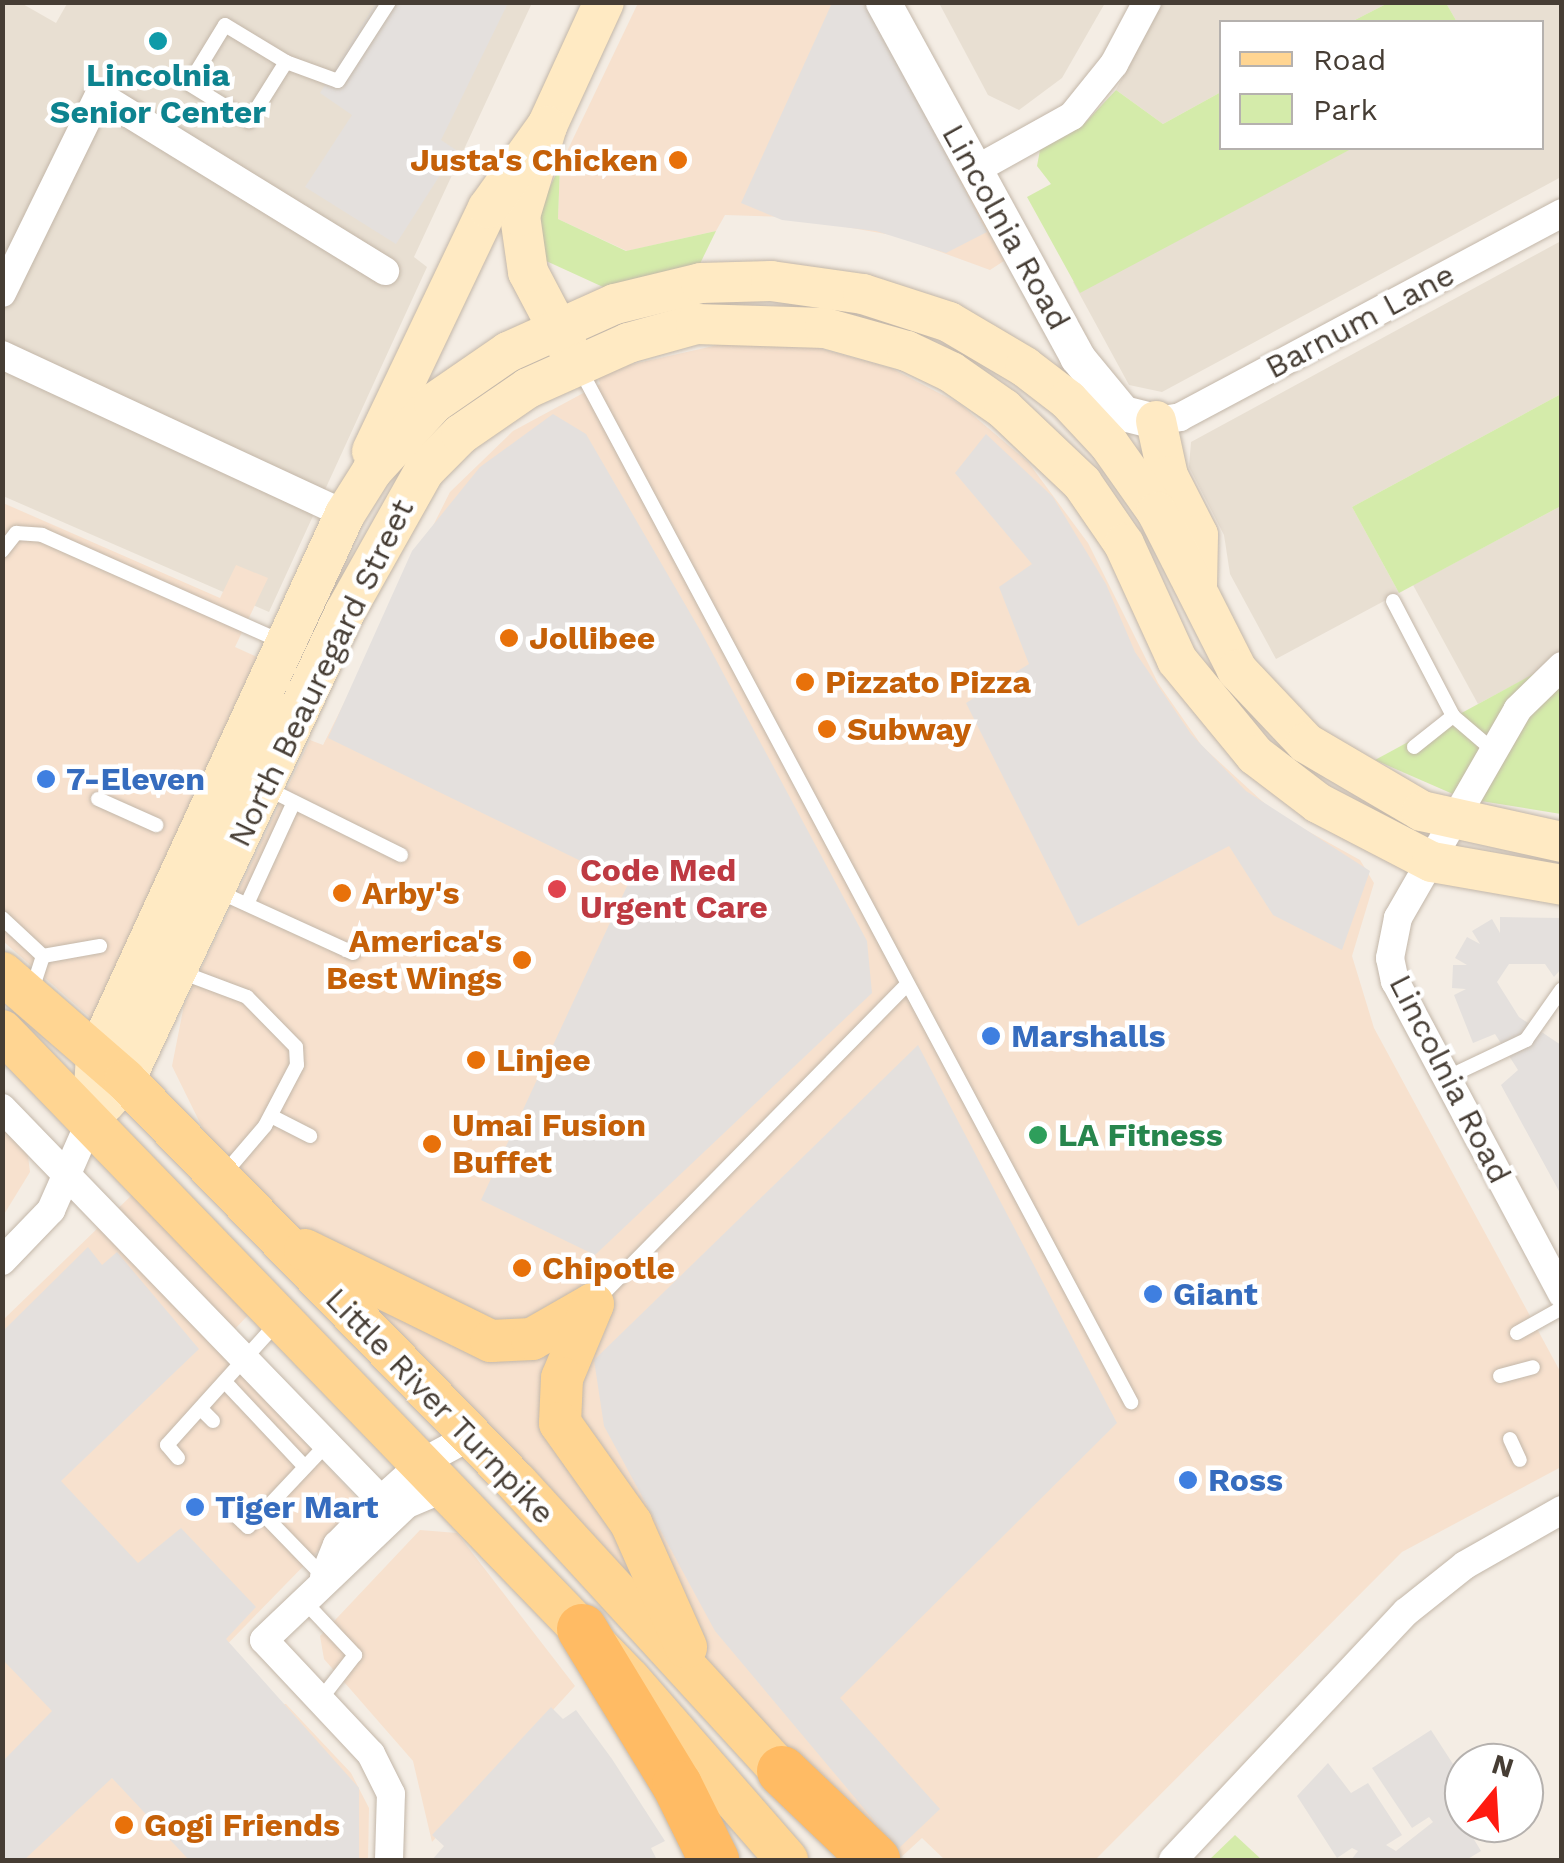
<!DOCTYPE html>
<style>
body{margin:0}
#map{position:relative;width:1564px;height:1863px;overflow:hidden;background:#f4ede4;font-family:"Work Sans",sans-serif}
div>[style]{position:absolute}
.residential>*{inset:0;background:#e8dfd2}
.commercial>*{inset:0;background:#f7e1ce}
.green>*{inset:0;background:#d4ebaa}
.parking>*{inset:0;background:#e4e0dd}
.roads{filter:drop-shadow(0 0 2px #c3b7a9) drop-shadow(0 0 2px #c3b7a9)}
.service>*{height:14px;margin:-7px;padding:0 7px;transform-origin:7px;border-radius:7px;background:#fff}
.minor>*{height:28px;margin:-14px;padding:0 14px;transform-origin:14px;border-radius:14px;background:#fff}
.tertiary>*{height:35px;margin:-17.5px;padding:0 17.5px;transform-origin:17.5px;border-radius:17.5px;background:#fff}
.secondary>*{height:40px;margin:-20px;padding:0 20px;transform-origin:20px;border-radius:20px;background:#ffeac3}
.primary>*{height:42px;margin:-21px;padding:0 21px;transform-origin:21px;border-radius:21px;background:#ffd592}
.motorway>*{height:50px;margin:-25px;padding:0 25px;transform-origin:25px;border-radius:25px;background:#ffbb64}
.dots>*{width:28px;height:28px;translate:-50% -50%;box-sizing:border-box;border:5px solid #fff;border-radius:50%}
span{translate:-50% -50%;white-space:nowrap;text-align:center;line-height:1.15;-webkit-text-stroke:9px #fff;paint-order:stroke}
.culture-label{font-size:32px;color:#0d838f;font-weight:700}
.food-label{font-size:32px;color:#c56008;font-weight:700}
.right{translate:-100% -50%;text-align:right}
.left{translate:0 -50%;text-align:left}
.street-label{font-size:32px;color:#463d34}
.shop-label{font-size:32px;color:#366cbe;font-weight:700}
.health-label{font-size:32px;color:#be3a42;font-weight:700}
.leisure-label{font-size:32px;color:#27864d;font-weight:700}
.frame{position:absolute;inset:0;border:5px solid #463d34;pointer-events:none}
.legend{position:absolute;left:1219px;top:20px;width:325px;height:130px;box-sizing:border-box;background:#fff;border:2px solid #b5b1ae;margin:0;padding:12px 18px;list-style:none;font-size:30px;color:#463d34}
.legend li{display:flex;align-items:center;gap:20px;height:50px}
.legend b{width:50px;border:2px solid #b5b1ae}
.north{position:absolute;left:1444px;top:1743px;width:100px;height:100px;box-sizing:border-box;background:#fff;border:2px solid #b5b1ae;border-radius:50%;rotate:18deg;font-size:28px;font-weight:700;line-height:40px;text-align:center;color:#463d34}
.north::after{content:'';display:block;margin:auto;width:35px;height:45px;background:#ff1b10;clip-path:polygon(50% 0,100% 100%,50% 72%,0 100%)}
</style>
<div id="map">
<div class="residential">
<i style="clip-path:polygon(68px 2px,532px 3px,414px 257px,427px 267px,269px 612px,3px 496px,3px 3px,21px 3px,56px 23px)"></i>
<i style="clip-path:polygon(939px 3px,1105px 3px,1062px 78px,1019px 110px,988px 95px)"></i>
<i style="clip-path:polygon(1162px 3px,1388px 3px,1351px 22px,1222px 22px,1221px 92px,1163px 124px,1116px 90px)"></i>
<i style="clip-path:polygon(1446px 3px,1561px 3px,1561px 177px,1162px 392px,1129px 385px,1073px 282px,1353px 148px,1542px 148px,1542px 22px,1457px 22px)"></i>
<i style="clip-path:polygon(1561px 241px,1561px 394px,1352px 507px,1399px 593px,1276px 659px,1230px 574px,1224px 535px,1189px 467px,1191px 442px)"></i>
<i style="clip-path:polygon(1561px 506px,1561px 660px,1478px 704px,1413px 585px)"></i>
</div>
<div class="commercial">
<i style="clip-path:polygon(638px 3px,867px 3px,1010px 257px,990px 270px,897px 236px,790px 217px,725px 215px,716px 231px,627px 251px,558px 219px,560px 166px)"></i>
<i style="clip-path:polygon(736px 341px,814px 347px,891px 368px,960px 404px,1028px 462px,1088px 543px,1158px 683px,1202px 746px,1275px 813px,1360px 860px,1374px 883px,1352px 956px,1374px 1028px,1561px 1373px,1561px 1467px,1402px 1552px,1095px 1860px,945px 1860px,922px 1838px,898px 1860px,882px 1860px,204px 1131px,172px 1066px,184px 1005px,310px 740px,323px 745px,450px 492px,513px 431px,600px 384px,597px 372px)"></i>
<i style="clip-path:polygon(3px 503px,220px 598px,236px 565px,268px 578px,235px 647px,257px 657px,94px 1021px,3px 941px)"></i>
<i style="clip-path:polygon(3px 1124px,27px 1148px,30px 1172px,3px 1216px)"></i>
<i style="clip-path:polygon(136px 1191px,250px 1313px,218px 1347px,363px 1505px,209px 1663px,249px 1706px,286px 1704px,351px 1773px,369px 1808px,368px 1860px,3px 1860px,3px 1320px)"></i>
<i style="clip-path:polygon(420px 1530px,457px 1533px,575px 1686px,432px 1842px,413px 1761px,324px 1659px,320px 1636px)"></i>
</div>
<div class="green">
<i style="clip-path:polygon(1388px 3px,1446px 3px,1457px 22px,1351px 22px)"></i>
<i style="clip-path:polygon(1116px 90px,1163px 124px,1221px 92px,1222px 148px,1353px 148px,1080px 293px,1027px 197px,1051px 184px,1037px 166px,1040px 150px,1085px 123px)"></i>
<i style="clip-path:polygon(560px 166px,558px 219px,626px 251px,716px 231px,673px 319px,520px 249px)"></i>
<i style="clip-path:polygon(1561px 394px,1561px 506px,1399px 593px,1352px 507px)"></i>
<i style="clip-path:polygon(1561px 659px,1561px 814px,1462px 798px,1375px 760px)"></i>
<i style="clip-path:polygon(1235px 1835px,1262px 1860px,1209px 1860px)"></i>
</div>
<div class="parking">
<i style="clip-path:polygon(376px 3px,508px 3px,441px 140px,456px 150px,396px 244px,305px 187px,352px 115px,320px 93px)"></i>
<i style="clip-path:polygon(832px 3px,867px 3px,987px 232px,946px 253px,876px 231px,782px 220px,741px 203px)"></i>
<i style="clip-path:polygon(553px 414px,586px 434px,700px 630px,867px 941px,872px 993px,595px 1255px,481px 1200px,628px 884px,328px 738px,412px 551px,480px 467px)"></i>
<i style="clip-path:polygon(986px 434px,1053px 497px,1106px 584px,1135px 652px,1191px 734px,1246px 791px,1370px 871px,1342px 950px,1273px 915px,1229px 846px,1078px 926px,966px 703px,1029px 664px,999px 587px,1032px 564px,955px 473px)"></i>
<i style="clip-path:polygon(1500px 917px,1561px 918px,1561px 969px,1554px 977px,1545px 964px,1509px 964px,1497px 982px,1519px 1017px,1561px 1045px,1560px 1193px,1501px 1085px,1518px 1070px,1495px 1034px,1473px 1043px,1454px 995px,1466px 989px,1452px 988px,1453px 965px,1467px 965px,1455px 958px,1467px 937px,1480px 944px,1472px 931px,1492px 919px,1500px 933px)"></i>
<i style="clip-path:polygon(918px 1045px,1117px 1423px,840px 1698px,940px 1809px,898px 1849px,715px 1631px,604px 1426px,594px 1360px)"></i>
<i style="clip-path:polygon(88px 1247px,102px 1265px,117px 1252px,199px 1349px,61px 1481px,138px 1563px,181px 1528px,256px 1607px,226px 1639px,359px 1788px,359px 1860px,189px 1860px,112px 1778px,24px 1860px,3px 1858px,3px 1761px,52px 1711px,3px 1660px,3px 1331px)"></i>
<i style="clip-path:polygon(551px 1707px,563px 1719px,576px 1710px,612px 1759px,665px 1841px,651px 1848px,657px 1860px,432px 1860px,444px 1846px,432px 1835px)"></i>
<i style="clip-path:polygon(1431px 1730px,1464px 1781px,1464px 1823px,1481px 1851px,1466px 1860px,1351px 1860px,1358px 1851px,1352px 1848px,1337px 1858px,1297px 1796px,1328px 1763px,1351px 1793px,1368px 1783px,1402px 1835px,1386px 1845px,1396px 1851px,1433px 1822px,1429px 1817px,1412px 1828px,1372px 1768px)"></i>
</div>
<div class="roads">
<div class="service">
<i style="left:286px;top:62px;width:70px;rotate:122.1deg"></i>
<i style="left:249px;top:121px;width:70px;rotate:-148.3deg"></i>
<i style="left:189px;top:84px;width:69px;rotate:-58.6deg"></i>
<i style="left:225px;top:25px;width:71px;rotate:31.2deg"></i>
<i style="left:286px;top:62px;width:55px;rotate:20.1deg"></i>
<i style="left:338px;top:81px;width:94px;rotate:-57.2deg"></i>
<i style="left:581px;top:371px;width:1169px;rotate:61.92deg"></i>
<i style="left:2px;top:551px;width:23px;rotate:-52deg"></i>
<i style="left:16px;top:533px;width:26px;rotate:4deg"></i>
<i style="left:42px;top:535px;width:261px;rotate:24deg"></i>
<i style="left:1393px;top:601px;width:130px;rotate:62.4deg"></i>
<i style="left:1414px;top:747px;width:50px;rotate:-38.5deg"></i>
<i style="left:1453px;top:716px;width:54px;rotate:40.5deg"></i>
<i style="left:264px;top:787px;width:153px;rotate:26.4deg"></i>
<i style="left:98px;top:799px;width:64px;rotate:24.1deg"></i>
<i style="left:215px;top:890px;width:152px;rotate:24.5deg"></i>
<i style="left:247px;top:904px;width:112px;rotate:-65.3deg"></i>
<i style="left:2px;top:918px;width:56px;rotate:42.8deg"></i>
<i style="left:43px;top:956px;width:38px;rotate:108deg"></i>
<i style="left:43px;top:956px;width:58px;rotate:-10deg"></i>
<i style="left:178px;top:971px;width:74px;rotate:20.6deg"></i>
<i style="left:247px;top:997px;width:70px;rotate:45.6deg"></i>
<i style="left:296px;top:1047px;width:18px;rotate:87deg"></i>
<i style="left:297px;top:1065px;width:69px;rotate:117.7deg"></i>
<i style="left:265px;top:1126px;width:63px;rotate:130.5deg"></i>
<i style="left:1446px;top:1078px;width:89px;rotate:-25.4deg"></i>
<i style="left:1526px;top:1040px;width:62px;rotate:-54.8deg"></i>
<i style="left:271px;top:1116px;width:44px;rotate:27.1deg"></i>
<i style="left:597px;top:1300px;width:443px;rotate:-45.5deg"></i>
<i style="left:1517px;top:1333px;width:51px;rotate:-29.1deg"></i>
<i style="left:1500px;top:1376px;width:34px;rotate:-15deg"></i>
<i style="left:226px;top:1383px;width:115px;rotate:46.8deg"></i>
<i style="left:201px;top:1409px;width:17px;rotate:45deg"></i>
<i style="left:1510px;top:1439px;width:23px;rotate:65deg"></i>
<i style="left:178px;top:1458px;width:17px;rotate:-130deg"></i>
<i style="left:167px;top:1445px;width:163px;rotate:-48deg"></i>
<i style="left:234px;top:1514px;width:19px;rotate:43deg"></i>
<i style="left:248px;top:1527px;width:20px;rotate:-45deg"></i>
<i style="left:324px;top:1577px;width:89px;rotate:-134.1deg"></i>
<i style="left:262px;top:1513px;width:95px;rotate:-46.7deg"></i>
<i style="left:303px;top:1600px;width:76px;rotate:46.6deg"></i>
<i style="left:355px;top:1655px;width:57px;rotate:127.9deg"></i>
</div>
<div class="minor">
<i style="left:975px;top:170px;width:111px;rotate:-29.1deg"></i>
<i style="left:1072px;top:116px;width:67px;rotate:-51.1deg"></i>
<i style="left:1114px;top:64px;width:70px;rotate:-62deg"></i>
<i style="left:2px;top:293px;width:220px;rotate:-63.9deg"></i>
<i style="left:99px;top:95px;width:336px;rotate:31.6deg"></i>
<i style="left:2px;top:355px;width:378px;rotate:24.9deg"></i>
<i style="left:1156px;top:421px;width:24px;rotate:-9deg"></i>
<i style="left:1180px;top:417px;width:433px;rotate:-28.1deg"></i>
<i style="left:1562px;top:666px;width:62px;rotate:135.7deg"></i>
<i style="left:1518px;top:709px;width:241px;rotate:119.9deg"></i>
<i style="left:1398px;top:918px;width:41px;rotate:101.3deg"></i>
<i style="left:1390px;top:958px;width:24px;rotate:78deg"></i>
<i style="left:1395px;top:981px;width:355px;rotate:61.9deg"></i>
<i style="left:2px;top:1108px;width:545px;rotate:45.97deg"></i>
<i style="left:2px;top:1261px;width:71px;rotate:-46.1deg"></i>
<i style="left:51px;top:1210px;width:102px;rotate:-66.2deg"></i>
<i style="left:324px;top:1577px;width:35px;rotate:-68deg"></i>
<i style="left:337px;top:1545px;width:63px;rotate:-45.6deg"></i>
<i style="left:381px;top:1500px;width:57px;rotate:-42.1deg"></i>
<i style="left:423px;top:1462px;width:55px;rotate:-28.4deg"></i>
<i style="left:389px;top:1860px;width:66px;rotate:-88.3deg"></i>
<i style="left:391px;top:1794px;width:45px;rotate:-116.6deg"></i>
<i style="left:371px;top:1754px;width:156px;rotate:-133.2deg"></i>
<i style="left:264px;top:1640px;width:197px;rotate:-43.6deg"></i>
<i style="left:407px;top:1504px;width:41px;rotate:-22.8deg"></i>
<i style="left:1173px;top:1860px;width:340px;rotate:-46.8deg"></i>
<i style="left:1406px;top:1612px;width:75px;rotate:-38.5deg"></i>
<i style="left:1465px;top:1565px;width:112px;rotate:-29.6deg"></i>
</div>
<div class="tertiary">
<i style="left:883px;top:2px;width:405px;rotate:61.3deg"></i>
<i style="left:1077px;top:357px;width:72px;rotate:50.6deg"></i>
<i style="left:1123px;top:413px;width:34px;rotate:14deg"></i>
</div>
<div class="secondary">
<i style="left:569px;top:350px;width:88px;rotate:-117.7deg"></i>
<i style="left:528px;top:272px;width:57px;rotate:-98.1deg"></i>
<i style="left:520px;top:216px;width:94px;rotate:-73.3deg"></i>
<i style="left:547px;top:126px;width:136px;rotate:-65.3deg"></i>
<i style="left:1156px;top:421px;width:56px;rotate:77.7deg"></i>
<i style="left:1168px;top:476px;width:66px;rotate:63deg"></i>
<i style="left:1198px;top:535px;width:51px;rotate:91.1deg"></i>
<i style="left:372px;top:451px;width:269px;rotate:-64.5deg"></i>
<i style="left:488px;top:208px;width:101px;rotate:-54.3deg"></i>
<i style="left:105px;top:1103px;width:30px;rotate:-49deg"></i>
<i style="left:125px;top:1080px;width:517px;rotate:-64.82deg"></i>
<i style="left:345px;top:612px;width:162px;rotate:-60.7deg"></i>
<i style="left:424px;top:471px;width:52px;rotate:-45deg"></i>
<i style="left:461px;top:434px;width:81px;rotate:-34.5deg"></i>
<i style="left:528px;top:388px;width:110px;rotate:-24.2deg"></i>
<i style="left:628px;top:343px;width:71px;rotate:-15.6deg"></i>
<i style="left:696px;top:324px;width:129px;rotate:1.8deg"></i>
<i style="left:825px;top:328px;width:85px;rotate:15.7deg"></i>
<i style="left:907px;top:351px;width:49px;rotate:25.5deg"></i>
<i style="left:951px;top:372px;width:65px;rotate:34.9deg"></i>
<i style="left:1004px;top:409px;width:108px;rotate:43.5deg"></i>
<i style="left:1082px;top:483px;width:74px;rotate:55.5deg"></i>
<i style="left:1124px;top:544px;width:128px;rotate:65.4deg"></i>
<i style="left:1177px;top:660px;width:123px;rotate:50.6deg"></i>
<i style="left:1255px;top:755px;width:79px;rotate:37.3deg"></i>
<i style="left:1318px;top:803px;width:128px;rotate:27.4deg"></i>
<i style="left:1432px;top:862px;width:132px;rotate:10deg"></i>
<i style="left:92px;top:1117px;width:61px;rotate:-86.2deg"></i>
<i style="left:96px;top:1056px;width:596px;rotate:-65.33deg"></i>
<i style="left:345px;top:514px;width:51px;rotate:-57.9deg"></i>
<i style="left:372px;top:471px;width:92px;rotate:-47.6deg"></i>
<i style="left:434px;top:403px;width:90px;rotate:-34.6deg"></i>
<i style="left:508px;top:352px;width:117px;rotate:-24.2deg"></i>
<i style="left:615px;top:304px;width:89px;rotate:-13.7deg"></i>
<i style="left:701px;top:283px;width:70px;rotate:-1.6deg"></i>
<i style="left:771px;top:281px;width:93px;rotate:8deg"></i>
<i style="left:863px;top:294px;width:90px;rotate:18deg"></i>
<i style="left:949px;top:322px;width:88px;rotate:30.6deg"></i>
<i style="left:1025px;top:367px;width:54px;rotate:37.5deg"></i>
<i style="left:1068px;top:400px;width:60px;rotate:47deg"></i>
<i style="left:1109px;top:444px;width:83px;rotate:54.8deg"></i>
<i style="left:1157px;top:512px;width:177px;rotate:63.1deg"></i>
<i style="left:1237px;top:670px;width:100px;rotate:46.6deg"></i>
<i style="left:1306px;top:743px;width:134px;rotate:30.4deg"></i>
<i style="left:1422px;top:811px;width:143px;rotate:12.5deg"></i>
</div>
<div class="primary">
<i style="left:2px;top:973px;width:163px;rotate:41deg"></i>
<i style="left:125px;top:1080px;width:562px;rotate:45.79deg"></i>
<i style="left:517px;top:1483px;width:422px;rotate:47.5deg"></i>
<i style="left:2px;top:1031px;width:903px;rotate:45.94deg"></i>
<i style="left:630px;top:1680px;width:239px;rotate:48.9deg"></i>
<i style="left:305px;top:1250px;width:207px;rotate:26.1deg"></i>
<i style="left:491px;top:1341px;width:41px;rotate:-2.8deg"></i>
<i style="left:532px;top:1339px;width:70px;rotate:-29.8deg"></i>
<i style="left:593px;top:1304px;width:80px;rotate:112.7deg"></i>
<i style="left:562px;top:1378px;width:45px;rotate:92.5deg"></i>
<i style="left:560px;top:1423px;width:123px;rotate:54.6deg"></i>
<i style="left:631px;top:1523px;width:136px;rotate:66.1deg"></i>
</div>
<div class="motorway">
<i style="left:582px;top:1629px;width:183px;rotate:58.7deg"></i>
<i style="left:677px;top:1785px;width:84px;rotate:63.7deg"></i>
<i style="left:782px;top:1771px;width:129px;rotate:43.7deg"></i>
</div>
</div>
<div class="dots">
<i style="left:158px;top:41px;background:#0f9aa8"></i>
<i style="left:678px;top:160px;background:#e8710a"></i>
<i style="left:509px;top:638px;background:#e8710a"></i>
<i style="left:805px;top:682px;background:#e8710a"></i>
<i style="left:827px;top:729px;background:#e8710a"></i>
<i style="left:46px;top:779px;background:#3f7fe0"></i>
<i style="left:557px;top:889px;background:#e0444e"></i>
<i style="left:342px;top:893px;background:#e8710a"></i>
<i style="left:522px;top:960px;background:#e8710a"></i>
<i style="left:991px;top:1036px;background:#3f7fe0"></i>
<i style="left:476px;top:1060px;background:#e8710a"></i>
<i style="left:1038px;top:1135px;background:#2e9e5b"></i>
<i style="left:432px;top:1144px;background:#e8710a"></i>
<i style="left:522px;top:1268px;background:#e8710a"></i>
<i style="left:1153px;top:1294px;background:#3f7fe0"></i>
<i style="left:1188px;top:1480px;background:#3f7fe0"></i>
<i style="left:195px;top:1507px;background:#3f7fe0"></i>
<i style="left:124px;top:1825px;background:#e8710a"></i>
</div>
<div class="culture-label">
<span style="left:158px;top:94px">Lincolnia<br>Senior Center</span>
</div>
<div class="food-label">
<span class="right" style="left:658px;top:160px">Justa's Chicken</span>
<span class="left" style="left:529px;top:638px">Jollibee</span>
<span class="left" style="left:825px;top:682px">Pizzato Pizza</span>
<span class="left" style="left:847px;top:729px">Subway</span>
<span class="left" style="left:362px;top:893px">Arby's</span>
<span class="right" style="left:502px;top:960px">America's<br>Best Wings</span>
<span class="left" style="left:496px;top:1060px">Linjee</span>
<span class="left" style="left:452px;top:1144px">Umai Fusion<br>Buffet</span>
<span class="left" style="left:542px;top:1268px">Chipotle</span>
<span class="left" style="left:144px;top:1825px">Gogi Friends</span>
</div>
<div class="street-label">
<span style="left:1006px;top:227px;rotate:61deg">Lincolnia Road</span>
<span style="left:1360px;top:321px;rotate:-28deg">Barnum Lane</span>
<span style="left:321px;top:673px;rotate:-64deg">North Beauregard Street</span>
<span style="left:1450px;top:1079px;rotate:63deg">Lincolnia Road</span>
<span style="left:440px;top:1406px;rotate:46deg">Little River Turnpike</span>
</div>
<div class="shop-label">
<span class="left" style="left:66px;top:779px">7-Eleven</span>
<span class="left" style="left:1011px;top:1036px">Marshalls</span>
<span class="left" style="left:1173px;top:1294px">Giant</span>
<span class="left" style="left:1208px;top:1480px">Ross</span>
<span class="left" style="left:215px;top:1507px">Tiger Mart</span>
</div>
<div class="health-label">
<span class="left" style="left:580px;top:889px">Code Med<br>Urgent Care</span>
</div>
<div class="leisure-label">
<span class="left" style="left:1058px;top:1135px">LA Fitness</span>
</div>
<div class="frame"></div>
<ul class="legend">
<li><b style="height:12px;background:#ffd592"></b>Road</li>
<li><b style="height:28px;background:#d4ebaa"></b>Park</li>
</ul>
<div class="north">N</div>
</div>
